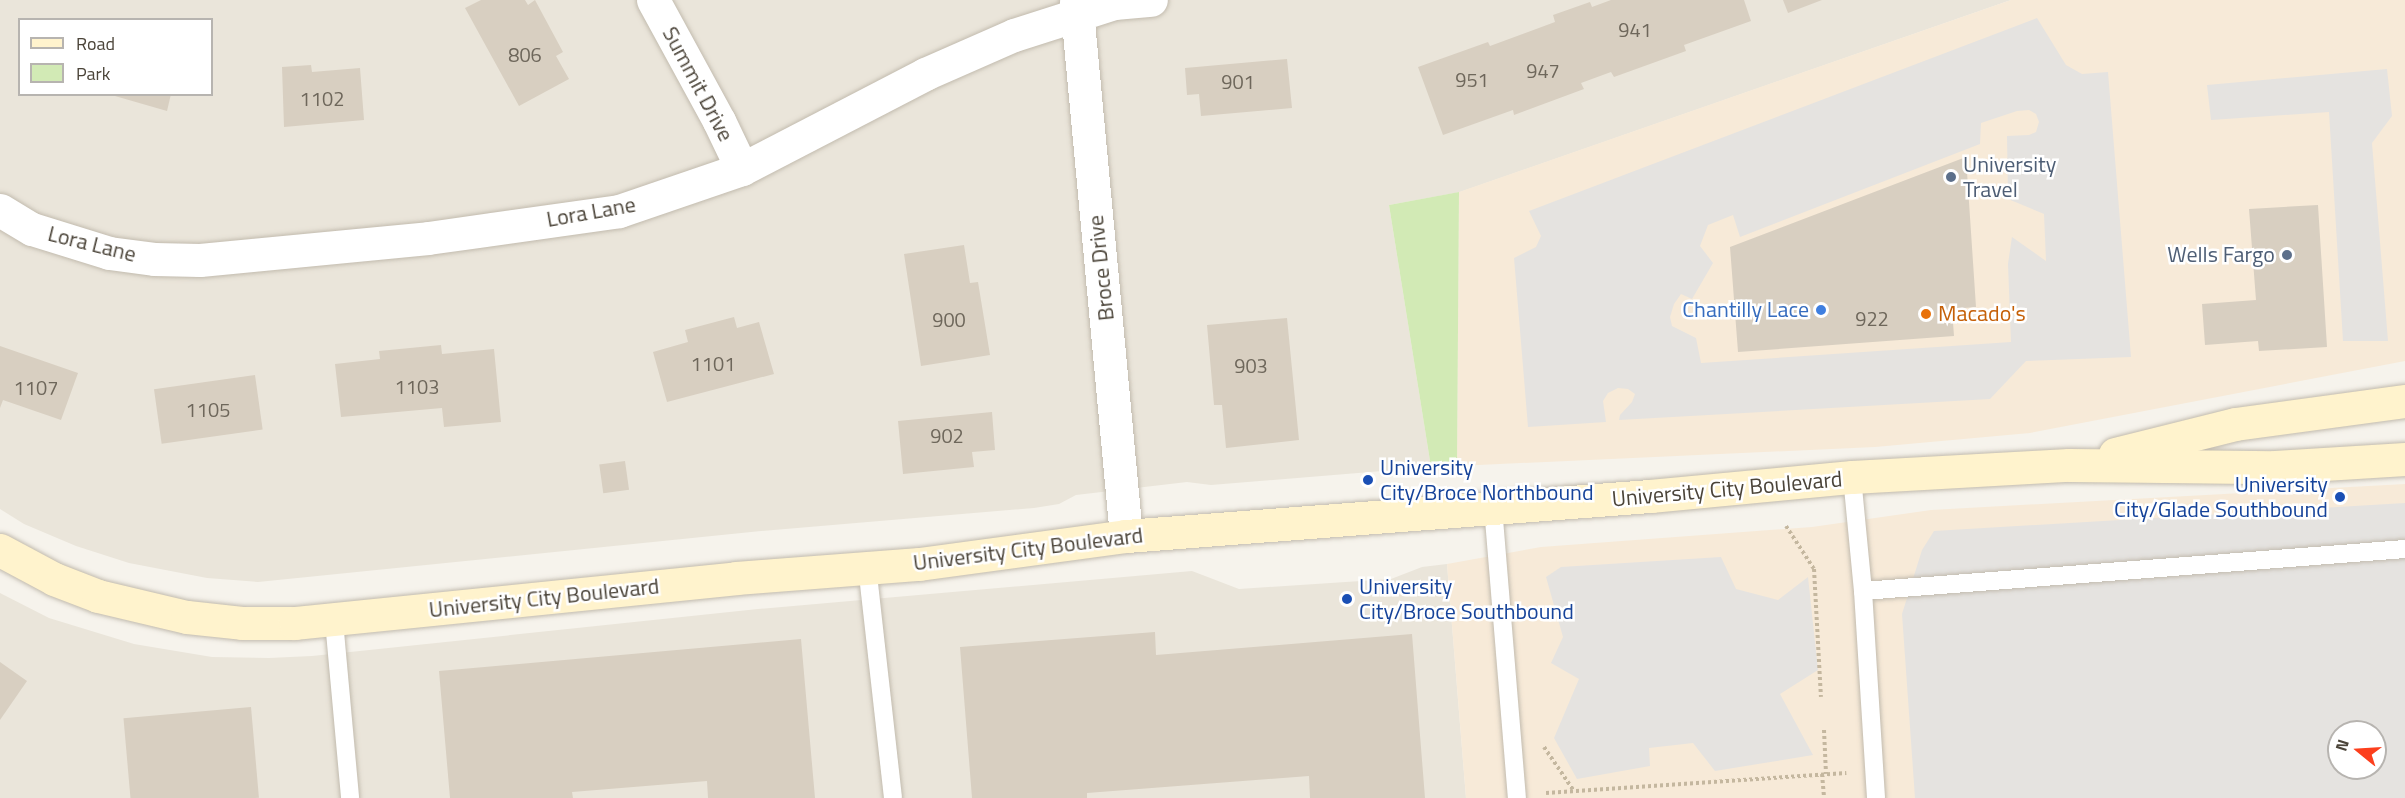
<!DOCTYPE html>
<style>
body{margin:0}
#map{position:relative;width:2405px;height:798px;overflow:hidden;background:#f6f3ec;font-family:"Titillium Web",sans-serif}
div>[style]{position:absolute}
.residential>*{inset:0;background:#eae5da}
.commercial>*{inset:0;background:#f7ead8}
.green>*{inset:0;background:#d2eab5}
.parking>*{inset:0;background:#e5e3e0}
.building>*{inset:0;background:#d8cfc1;transform-origin:0 0}
.path>*{height:4px;margin-top:-2px;transform-origin:0;background:repeating-linear-gradient(90deg,#c4b79f 0 3px,transparent 0 6px)}
.roads{filter:drop-shadow(0 0 2px #c2bbae) drop-shadow(0 0 2px #c2bbae)}
.service>*{height:18px;margin:-9px;padding:0 9px;transform-origin:9px;border-radius:9px;background:#fff}
.minor>*{height:33px;margin:-16.5px;padding:0 16.5px;transform-origin:16.5px;border-radius:16.5px;background:#fff}
.secondary>*{height:33px;margin:-16.5px;padding:0 16.5px;transform-origin:16.5px;border-radius:16.5px;background:#fff3cd}
.dots>*{width:16px;height:16px;translate:-50% -50%;box-sizing:border-box;border:3px solid #fff;border-radius:50%}
span{translate:-50% -50%;white-space:nowrap;text-align:center;line-height:1.15;-webkit-text-stroke:5px #fff;paint-order:stroke}
.number-label{font-size:20px;color:#6e675b}
.number-label span{-webkit-text-stroke-width:0}
.street-label{font-size:22px;color:#4b4439}
.service-label{font-size:22px;color:#4e5e75}
.left{translate:0 -50%;text-align:left}
.right{translate:-100% -50%;text-align:right}
.shop-label{font-size:22px;color:#366cbe}
.food-label{font-size:22px;color:#c56008}
.transit-label{font-size:22px;color:#164399}
.legend{position:absolute;left:18px;top:18px;width:195px;height:78px;box-sizing:border-box;background:#fff;border:2px solid #b7b4b0;margin:0;padding:8px 10px;list-style:none;font-size:18px;color:#4b4439}
.legend li{display:flex;align-items:center;gap:12px;height:30px}
.legend b{width:30px;border:2px solid #b7b4b0}
.north{position:absolute;left:2327px;top:720px;width:60px;height:60px;box-sizing:border-box;background:#fff;border:2px solid #b7b4b0;border-radius:50%;rotate:288deg;font-size:16px;font-weight:700;line-height:24px;text-align:center;color:#4b4439}
.north::after{content:'';display:block;margin:auto;width:21px;height:27px;background:#fc3f1d;clip-path:polygon(50% 0,100% 100%,50% 72%,0 100%)}
</style>
<div id="map">
<div class="residential">
<i style="clip-path:polygon(evenodd,0 0,2011px 0,1460px 192px,1389px 205px,1431px 467px,1211px 485px,1187px 482px,1076px 495px,1059px 504px,1034px 508px,761px 531px,258px 582px,207px 578px,129px 563px,76px 546px,24px 524px,0 509px,0 0,20px 20px,212px 20px,212px 94px,20px 94px,20px 20px)"></i>
<i style="clip-path:polygon(1447px 564px,1466px 798px,0 798px,0 593px,49px 618px,134px 644px,212px 657px,269px 658px,312px 656px,758px 609px,1192px 571px,1239px 589px,1391px 579px,1422px 567px)"></i>
</div>
<div class="commercial">
<i style="clip-path:polygon(2011px 0,2405px 0,2405px 361px,2030px 433px,1875px 447px,1457px 466px,1459px 192px)"></i>
<i style="clip-path:polygon(evenodd,2405px 484px,2405px 798px,1466px 798px,1447px 564px,1541px 547px,1812px 527px,1931px 510px,2405px 484px,2339px 732px,2375px 732px,2375px 768px,2339px 768px,2339px 732px)"></i>
</div>
<div class="green">
<i style="clip-path:polygon(1459px 192px,1457px 466px,1431px 467px,1389px 205px)"></i>
</div>
<div class="parking">
<i style="clip-path:polygon(evenodd,2037px 18px,2066px 65px,2082px 74px,2108px 72px,2131px 357px,2026px 361px,1990px 399px,1619px 420px,1620px 415px,1632px 402px,1635px 394px,1628px 389px,1618px 388px,1608px 393px,1603px 401px,1606px 422px,1528px 427px,1514px 258px,1536px 247px,1541px 236px,1529px 211px,2037px 18px,2029px 110px,2036px 114px,2039px 122px,2036px 132px,2029px 135px,2007px 136px,2008px 199px,2044px 214px,2046px 261px,2012px 237px,2008px 264px,2011px 342px,1701px 363px,1696px 338px,1672px 326px,1670px 317px,1674px 304px,1681px 294px,1692px 299px,1713px 263px,1700px 246px,1708px 225px,1733px 215px,1740px 237px,1980px 144px,1981px 123px,2017px 111px,2029px 110px)"></i>
<i style="clip-path:polygon(2387px 69px,2392px 116px,2372px 143px,2388px 341px,2343px 341px,2329px 112px,2211px 120px,2207px 85px)"></i>
<i style="clip-path:polygon(evenodd,2405px 503px,2405px 798px,1915px 798px,1902px 614px,1922px 550px,1934px 531px,2405px 503px,2339px 732px,2375px 732px,2375px 768px,2339px 768px,2339px 732px)"></i>
<i style="clip-path:polygon(1721px 557px,1736px 589px,1778px 600px,1808px 577px,1818px 670px,1780px 694px,1813px 755px,1715px 771px,1693px 743px,1649px 748px,1650px 766px,1577px 779px,1554px 738px,1579px 679px,1551px 663px,1563px 637px,1546px 577px,1561px 567px)"></i>
</div>
<div class="building">
<i style="clip-path:polygon(481px 0,525px 0,528px 5px,535px 0,563px 52px,556px 56px,569px 79px,519px 106px,465px 8px)"></i>
<i style="clip-path:polygon(1611px 0,1744px 0,1751px 21px,1684px 45px,1686px 51px,1614px 77px,1611px 72px,1581px 83px,1584px 89px,1514px 115px,1513px 110px,1443px 135px,1418px 67px,1488px 42px,1490px 46px,1555px 22px,1553px 15px,1590px 2px,1592px 7px)"></i>
<i style="clip-path:polygon(1783px 0,1822px 0,1788px 13px)"></i>
<i style="clip-path:polygon(1287px 59px,1292px 108px,1201px 116px,1199px 94px,1187px 95px,1185px 68px)"></i>
<i style="clip-path:polygon(311px 65px,312px 72px,360px 68px,364px 120px,284px 127px,282px 67px)"></i>
<i style="clip-path:polygon(108px 94px,171px 94px,167px 111px)"></i>
<i style="clip-path:polygon(1966px 157px,1976px 307px,1952px 309px,1954px 336px,1738px 352px,1730px 247px)"></i>
<i style="clip-path:polygon(2318px 205px,2327px 347px,2259px 351px,2258px 341px,2205px 345px,2202px 304px,2256px 300px,2249px 209px)"></i>
<i style="clip-path:polygon(964px 245px,970px 283px,978px 282px,990px 355px,921px 366px,904px 254px)"></i>
<i style="clip-path:polygon(734px 317px,737px 328px,759px 322px,774px 374px,667px 402px,653px 352px,688px 342px,685px 330px)"></i>
<i style="clip-path:polygon(1287px 318px,1299px 440px,1226px 448px,1222px 405px,1214px 405px,1207px 325px)"></i>
<i style="clip-path:polygon(441px 345px,442px 354px,494px 349px,501px 422px,444px 427px,442px 408px,341px 417px,335px 364px,380px 359px,379px 351px)"></i>
<i style="clip-path:polygon(0 346px,78px 373px,61px 420px,3px 400px,0 408px)"></i>
<i style="left:255px;top:375px;width:55px;height:102px;rotate:82deg"></i>
<i style="clip-path:polygon(992px 412px,995px 450px,972px 452px,974px 467px,903px 474px,898px 421px)"></i>
<i style="left:625px;top:461px;width:29px;height:26px;rotate:82deg"></i>
<i style="clip-path:polygon(1155px 632px,1156px 655px,1412px 634px,1425px 798px,1310px 798px,1309px 776px,1087px 793px,1087px 798px,972px 798px,960px 647px)"></i>
<i style="clip-path:polygon(801px 639px,815px 798px,708px 798px,707px 781px,572px 792px,573px 798px,450px 798px,439px 671px)"></i>
<i style="clip-path:polygon(0 662px,27px 681px,0 720px)"></i>
<i style="left:251px;top:707px;width:91px;height:128px;rotate:85deg"></i>
</div>
<div class="path">
<i style="left:1786px;top:526px;width:51px;rotate:56.9deg"></i>
<i style="left:1814px;top:569px;width:128px;rotate:86.9deg"></i>
<i style="left:1824px;top:730px;width:44px;rotate:87.4deg"></i>
<i style="left:1544px;top:747px;width:53px;rotate:55.7deg"></i>
<i style="left:1822px;top:774px;width:24px;rotate:85deg"></i>
<i style="left:1546px;top:793px;width:301px;rotate:-3.8deg"></i>
</div>
<div class="roads">
<div class="service">
<i style="left:1852px;top:477px;width:115px;rotate:84.5deg"></i>
<i style="left:1863px;top:591px;width:207px;rotate:86.4deg"></i>
<i style="left:1493px;top:507px;width:292px;rotate:85.3deg"></i>
<i style="left:867px;top:566px;width:233px;rotate:83.6deg"></i>
<i style="left:1863px;top:591px;width:544px;rotate:-4.43deg"></i>
<i style="left:334px;top:621px;width:178px;rotate:84.8deg"></i>
</div>
<div class="minor">
<i style="left:653px;top:0;width:138px;rotate:61.4deg"></i>
<i style="left:719px;top:121px;width:53px;rotate:64.4deg"></i>
<i style="left:1076px;top:0;width:538px;rotate:84.67deg"></i>
<i style="left:0;top:210px;width:37px;rotate:31deg"></i>
<i style="left:32px;top:229px;width:81px;rotate:17.3deg"></i>
<i style="left:109px;top:253px;width:45px;rotate:7.6deg"></i>
<i style="left:154px;top:259px;width:46px;rotate:1.2deg"></i>
<i style="left:200px;top:260px;width:229px;rotate:-5.5deg"></i>
<i style="left:428px;top:238px;width:193px;rotate:-8deg"></i>
<i style="left:619px;top:211px;width:130px;rotate:-18.9deg"></i>
<i style="left:742px;top:169px;width:206px;rotate:-27.4deg"></i>
<i style="left:925px;top:74px;width:97px;rotate:-23.7deg"></i>
<i style="left:1014px;top:35px;width:105px;rotate:-17.7deg"></i>
<i style="left:1114px;top:3px;width:37px;rotate:-5deg"></i>
</div>
<div class="secondary">
<i style="left:2115px;top:454px;width:124px;rotate:-14deg"></i>
<i style="left:2235px;top:424px;width:172px;rotate:-7.7deg"></i>
<i style="left:0;top:550px;width:61px;rotate:28.2deg"></i>
<i style="left:54px;top:579px;width:47px;rotate:21.1deg"></i>
<i style="left:98px;top:596px;width:91px;rotate:13.3deg"></i>
<i style="left:187px;top:617px;width:55px;rotate:6.2deg"></i>
<i style="left:242px;top:623px;width:53px"></i>
<i style="left:295px;top:623px;width:443px;rotate:-5.8deg"></i>
<i style="left:736px;top:578px;width:184px;rotate:-4.4deg"></i>
<i style="left:919px;top:564px;width:209px;rotate:-7.7deg"></i>
<i style="left:1126px;top:536px;width:526px;rotate:-4.37deg"></i>
<i style="left:1650px;top:496px;width:203px;rotate:-5.4deg"></i>
<i style="left:1852px;top:477px;width:217px;rotate:-3.2deg"></i>
<i style="left:2069px;top:465px;width:206px;rotate:0.6deg"></i>
<i style="left:2275px;top:467px;width:130px;rotate:-3.5deg"></i>
</div>
</div>
<div class="dots">
<i style="left:1951px;top:177px;background:#5c6f8a"></i>
<i style="left:2287px;top:255px;background:#5c6f8a"></i>
<i style="left:1821px;top:310px;background:#3f7fe0"></i>
<i style="left:1926px;top:314px;background:#e8710a"></i>
<i style="left:1368px;top:480px;background:#1a4fb4"></i>
<i style="left:2340px;top:497px;background:#1a4fb4"></i>
<i style="left:1347px;top:599px;background:#1a4fb4"></i>
</div>
<div class="number-label">
<span style="left:1635px;top:29px">941</span>
<span style="left:525px;top:54px">806</span>
<span style="left:1543px;top:70px">947</span>
<span style="left:1472px;top:79px">951</span>
<span style="left:1238px;top:81px">901</span>
<span style="left:322px;top:98px">1102</span>
<span style="left:1872px;top:318px">922</span>
<span style="left:949px;top:319px">900</span>
<span style="left:713px;top:363px">1101</span>
<span style="left:1251px;top:365px">903</span>
<span style="left:417px;top:386px">1103</span>
<span style="left:36px;top:387px">1107</span>
<span style="left:208px;top:409px">1105</span>
<span style="left:947px;top:435px">902</span>
</div>
<div class="street-label">
<span style="left:698px;top:84px;rotate:62deg">Summit Drive</span>
<span style="left:591px;top:212px;rotate:-10deg">Lora Lane</span>
<span style="left:92px;top:244px;rotate:14deg">Lora Lane</span>
<span style="left:1101px;top:268px;rotate:-96deg">Broce Drive</span>
<span style="left:1727px;top:489px;rotate:-5deg">University City Boulevard</span>
<span style="left:1028px;top:549px;rotate:-7deg">University City Boulevard</span>
<span style="left:544px;top:598px;rotate:-6deg">University City Boulevard</span>
</div>
<div class="service-label">
<span class="left" style="left:1963px;top:177px">University<br>Travel</span>
<span class="right" style="left:2275px;top:255px">Wells Fargo</span>
</div>
<div class="shop-label">
<span class="right" style="left:1809px;top:310px">Chantilly Lace</span>
</div>
<div class="food-label">
<span class="left" style="left:1938px;top:314px">Macado's</span>
</div>
<div class="transit-label">
<span class="left" style="left:1380px;top:480px">University<br>City/Broce Northbound</span>
<span class="right" style="left:2328px;top:497px">University<br>City/Glade Southbound</span>
<span class="left" style="left:1359px;top:599px">University<br>City/Broce Southbound</span>
</div>
<ul class="legend">
<li><b style="height:8px;background:#fff3cd"></b>Road</li>
<li><b style="height:16px;background:#d2eab5"></b>Park</li>
</ul>
<div class="north">N</div>
</div>
